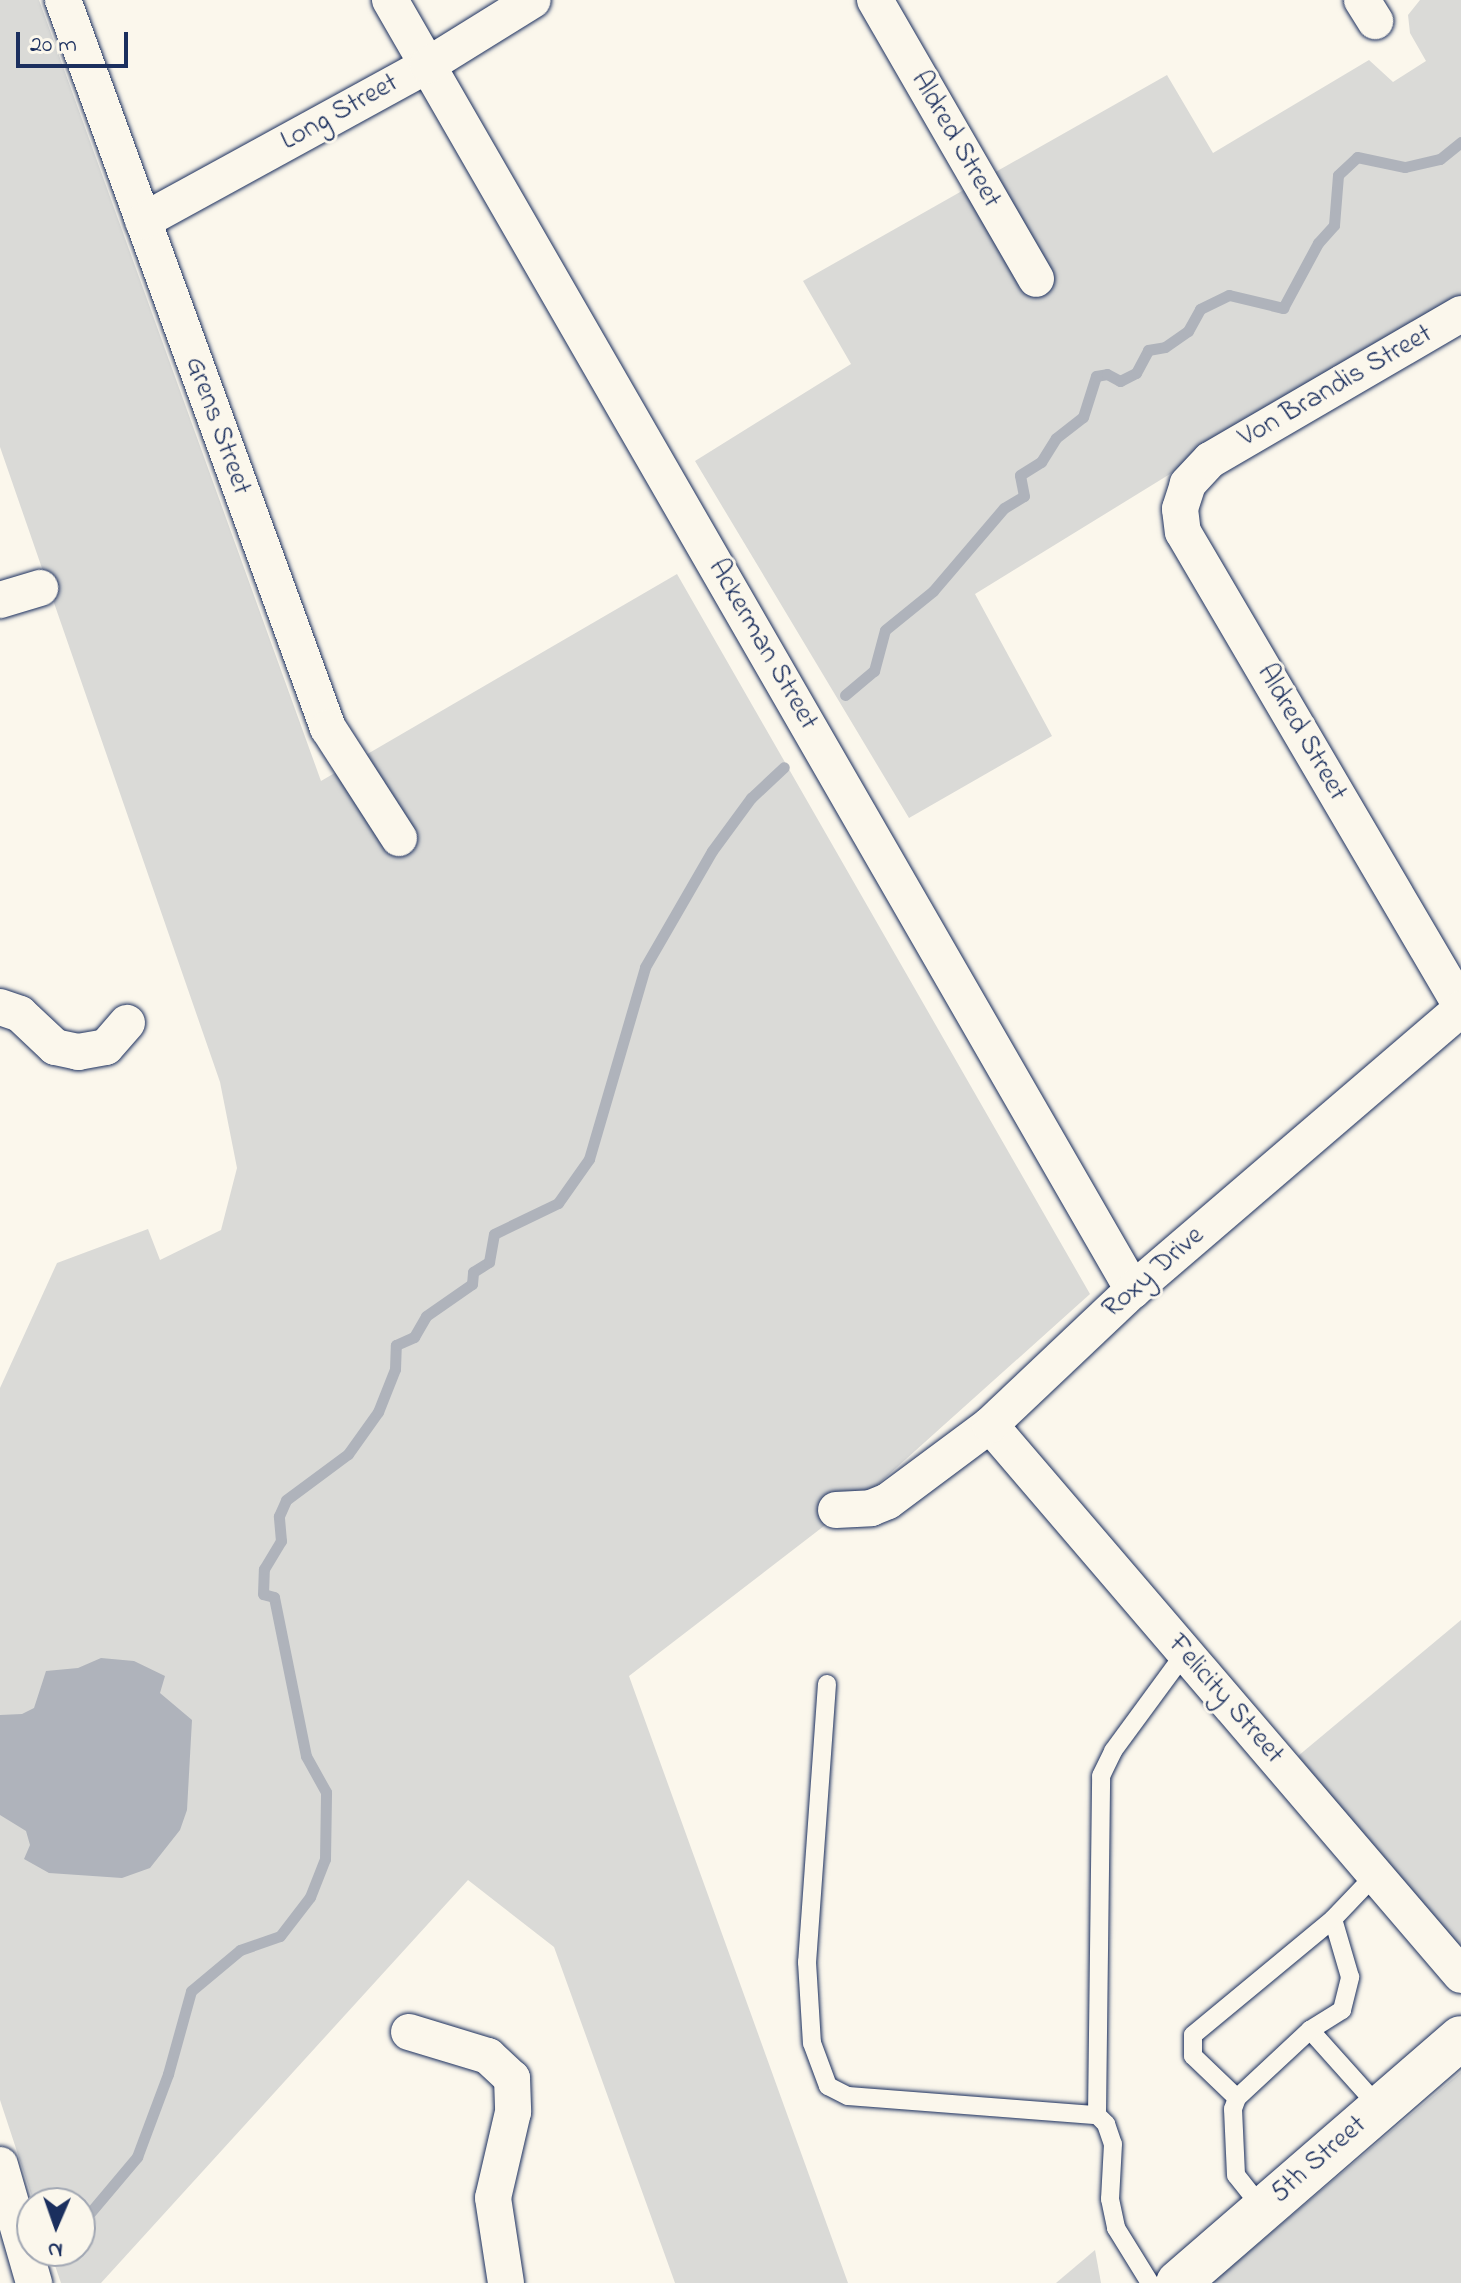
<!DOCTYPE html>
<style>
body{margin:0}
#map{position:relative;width:1461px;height:2283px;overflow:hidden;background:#fbf7ec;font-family:"Indie Flower",sans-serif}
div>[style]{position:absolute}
.green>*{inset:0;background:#dadad7}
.water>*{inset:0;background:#afb3bb}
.stream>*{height:11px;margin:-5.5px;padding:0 5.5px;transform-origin:5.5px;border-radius:5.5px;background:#afb3bb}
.roads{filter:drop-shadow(0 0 2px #1b2f5e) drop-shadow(0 0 2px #1b2f5e)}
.lane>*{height:18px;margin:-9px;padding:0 9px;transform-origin:9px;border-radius:9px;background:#fbf7ec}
.street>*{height:36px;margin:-18px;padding:0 18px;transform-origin:18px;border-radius:18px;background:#fbf7ec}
.secondary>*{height:44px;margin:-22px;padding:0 22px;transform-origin:22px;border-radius:22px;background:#fbf7ec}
span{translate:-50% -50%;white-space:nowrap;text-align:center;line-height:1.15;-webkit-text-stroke:6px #fbf7ec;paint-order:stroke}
.street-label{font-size:28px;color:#1b2f5e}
.north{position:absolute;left:16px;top:2187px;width:80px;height:80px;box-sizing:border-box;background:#fbf7ec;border:2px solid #a1a7b3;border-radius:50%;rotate:182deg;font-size:22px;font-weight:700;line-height:32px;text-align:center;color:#1b2f5e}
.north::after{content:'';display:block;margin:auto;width:28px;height:36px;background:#1b2f5e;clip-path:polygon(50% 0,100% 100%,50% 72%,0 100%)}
.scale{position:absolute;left:16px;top:32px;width:112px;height:36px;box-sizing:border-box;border:4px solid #1b2f5e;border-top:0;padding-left:10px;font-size:24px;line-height:28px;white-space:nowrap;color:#1b2f5e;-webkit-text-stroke:6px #fbf7ec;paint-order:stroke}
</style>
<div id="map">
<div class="green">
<i style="clip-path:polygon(0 0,39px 0,321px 781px,677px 574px,1090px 1294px,876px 1486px,629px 1676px,848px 2283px,675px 2283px,554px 1947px,468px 1880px,101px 2283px,61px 2283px,50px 2251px,80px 2251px,80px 2203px,34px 2203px,0 2100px,0 1388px,57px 1263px,148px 1229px,160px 1260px,221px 1230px,237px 1168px,220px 1082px,0 447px)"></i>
<i style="clip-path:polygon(1420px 0,1461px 0,1461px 295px,975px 594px,1052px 736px,909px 818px,695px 461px,851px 364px,803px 281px,1167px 75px,1213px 153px,1369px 60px,1393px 82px,1426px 61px,1410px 33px,1408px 15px)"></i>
<i style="clip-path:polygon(1461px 1620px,1461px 1951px,1298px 1756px)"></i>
<i style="clip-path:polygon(1461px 2072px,1461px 2283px,1212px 2283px)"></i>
<i style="clip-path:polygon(1095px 2250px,1101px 2283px,1056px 2283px)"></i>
</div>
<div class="water">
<i style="clip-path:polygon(101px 1658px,134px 1661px,165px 1676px,160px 1693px,192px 1720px,187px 1810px,180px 1830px,150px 1868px,122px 1878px,49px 1873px,24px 1859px,30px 1845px,26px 1831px,0 1815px,0 1715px,22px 1714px,34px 1708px,46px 1671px,78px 1668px)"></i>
</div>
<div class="stream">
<i style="left:845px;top:695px;width:38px;rotate:-40deg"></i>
<i style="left:874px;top:671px;width:42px;rotate:-75deg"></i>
<i style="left:885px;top:630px;width:62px;rotate:-39.1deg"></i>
<i style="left:933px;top:591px;width:109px;rotate:-49.5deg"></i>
<i style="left:1004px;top:508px;width:23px;rotate:-31deg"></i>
<i style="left:1024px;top:496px;width:21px;rotate:-101deg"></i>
<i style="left:1020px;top:475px;width:25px;rotate:-32deg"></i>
<i style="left:1041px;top:462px;width:28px;rotate:-58deg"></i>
<i style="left:1056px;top:438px;width:34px;rotate:-38deg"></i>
<i style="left:1083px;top:417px;width:43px;rotate:-72.4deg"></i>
<i style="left:1096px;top:376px;width:11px;rotate:-10deg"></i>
<i style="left:1107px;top:374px;width:15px;rotate:28deg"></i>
<i style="left:1120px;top:381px;width:18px;rotate:-27deg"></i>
<i style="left:1136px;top:373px;width:26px;rotate:-62deg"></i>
<i style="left:1148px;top:350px;width:17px;rotate:-10deg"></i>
<i style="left:1165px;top:347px;width:28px;rotate:-35deg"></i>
<i style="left:1188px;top:331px;width:25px;rotate:-61deg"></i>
<i style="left:1200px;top:309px;width:32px;rotate:-26deg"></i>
<i style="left:1229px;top:295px;width:56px;rotate:13.5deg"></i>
<i style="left:1283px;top:308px;width:74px;rotate:-61.7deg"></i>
<i style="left:1318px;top:243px;width:24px;rotate:-48deg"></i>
<i style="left:1334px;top:225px;width:50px;rotate:-85.4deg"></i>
<i style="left:1338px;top:175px;width:26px;rotate:-43deg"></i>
<i style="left:1357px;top:157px;width:49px;rotate:11.8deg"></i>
<i style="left:1405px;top:167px;width:36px;rotate:-13deg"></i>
<i style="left:1440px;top:159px;width:27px;rotate:-39deg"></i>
<i style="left:89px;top:2214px;width:75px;rotate:-49.9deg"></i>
<i style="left:137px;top:2157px;width:89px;rotate:-69.5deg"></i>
<i style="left:168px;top:2074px;width:86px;rotate:-74.5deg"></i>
<i style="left:191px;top:1991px;width:64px;rotate:-39.9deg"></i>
<i style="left:240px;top:1950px;width:42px;rotate:-19.3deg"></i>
<i style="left:280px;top:1936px;width:49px;rotate:-52.4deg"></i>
<i style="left:310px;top:1897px;width:41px;rotate:-68.5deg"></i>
<i style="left:325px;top:1859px;width:67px;rotate:-89.1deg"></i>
<i style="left:326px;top:1792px;width:41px;rotate:-119.1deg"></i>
<i style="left:306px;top:1756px;width:162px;rotate:-101.4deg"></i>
<i style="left:274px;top:1597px;width:11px;rotate:-165deg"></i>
<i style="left:263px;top:1594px;width:25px;rotate:-88deg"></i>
<i style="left:264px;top:1569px;width:33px;rotate:-59deg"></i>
<i style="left:281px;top:1541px;width:25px;rotate:-95deg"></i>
<i style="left:279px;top:1516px;width:17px;rotate:-66deg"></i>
<i style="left:286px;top:1500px;width:77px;rotate:-36.6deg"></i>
<i style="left:348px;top:1454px;width:52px;rotate:-54.5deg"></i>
<i style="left:378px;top:1412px;width:46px;rotate:-68.4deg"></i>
<i style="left:395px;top:1369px;width:24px;rotate:-88deg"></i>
<i style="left:396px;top:1345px;width:20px;rotate:-24deg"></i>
<i style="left:414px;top:1337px;width:24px;rotate:-60deg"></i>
<i style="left:426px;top:1316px;width:56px;rotate:-34.8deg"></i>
<i style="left:472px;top:1284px;width:12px;rotate:-85deg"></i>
<i style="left:473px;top:1272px;width:19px;rotate:-32deg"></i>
<i style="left:489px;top:1262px;width:28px;rotate:-80deg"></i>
<i style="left:494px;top:1234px;width:71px;rotate:-25.8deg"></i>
<i style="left:558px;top:1203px;width:54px;rotate:-54.8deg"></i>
<i style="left:589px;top:1159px;width:200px;rotate:-73.7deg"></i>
<i style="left:645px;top:967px;width:134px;rotate:-60deg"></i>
<i style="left:712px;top:851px;width:66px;rotate:-53.7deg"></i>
<i style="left:751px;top:798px;width:45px;rotate:-43.2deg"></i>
</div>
<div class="roads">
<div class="lane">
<i style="left:827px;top:1684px;width:279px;rotate:94.1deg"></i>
<i style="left:807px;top:1962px;width:81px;rotate:86.5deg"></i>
<i style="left:812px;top:2043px;width:46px;rotate:69.6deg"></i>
<i style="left:828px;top:2086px;width:22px;rotate:27deg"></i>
<i style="left:848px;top:2096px;width:250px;rotate:4.4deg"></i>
<i style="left:1097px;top:2115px;width:13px;rotate:45deg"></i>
<i style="left:1106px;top:2124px;width:21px;rotate:71deg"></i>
<i style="left:1113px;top:2144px;width:55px;rotate:93.1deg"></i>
<i style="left:1110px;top:2199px;width:30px;rotate:78deg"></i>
<i style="left:1116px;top:2228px;width:65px;rotate:58.3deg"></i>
<i style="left:1310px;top:2030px;width:105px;rotate:48.1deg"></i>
<i style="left:1237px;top:2098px;width:61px;rotate:-136.3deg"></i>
<i style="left:1193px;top:2056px;width:21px;rotate:-90deg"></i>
<i style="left:1193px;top:2035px;width:182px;rotate:-39.6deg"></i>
<i style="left:1097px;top:2115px;width:339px;rotate:-89.3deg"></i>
<i style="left:1101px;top:1776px;width:28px;rotate:-64deg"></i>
<i style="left:1113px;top:1751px;width:122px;rotate:-53.7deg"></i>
<i style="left:1263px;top:2209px;width:43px;rotate:-128.5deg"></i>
<i style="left:1236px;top:2175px;width:66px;rotate:-92.6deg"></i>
<i style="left:1233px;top:2109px;width:12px;rotate:-70deg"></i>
<i style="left:1237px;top:2098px;width:100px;rotate:-43deg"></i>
<i style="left:1310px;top:2030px;width:38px;rotate:-32deg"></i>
<i style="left:1342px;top:2010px;width:34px;rotate:-76deg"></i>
<i style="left:1350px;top:1977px;width:60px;rotate:-106.3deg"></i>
<i style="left:1333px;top:1919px;width:61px;rotate:-46.3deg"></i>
</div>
<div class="street">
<i style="left:63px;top:0;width:775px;rotate:70deg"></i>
<i style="left:328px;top:728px;width:131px;rotate:57.2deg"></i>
<i style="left:390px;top:0;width:1489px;rotate:60.06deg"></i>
<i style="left:875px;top:0;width:322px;rotate:60deg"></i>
<i style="left:1362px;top:0;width:25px;rotate:58deg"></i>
<i style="left:143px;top:221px;width:325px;rotate:-28.7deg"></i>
<i style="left:428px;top:65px;width:123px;rotate:-31.8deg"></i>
<i style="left:1461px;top:314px;width:290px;rotate:149.8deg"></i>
<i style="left:1210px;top:460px;width:33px;rotate:133deg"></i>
<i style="left:1188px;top:484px;width:26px;rotate:108deg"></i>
<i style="left:1180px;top:509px;width:23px;rotate:83deg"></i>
<i style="left:1183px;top:532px;width:550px;rotate:59.61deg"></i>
<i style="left:0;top:600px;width:42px;rotate:-16.7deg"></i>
<i style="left:0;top:1007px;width:21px;rotate:19deg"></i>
<i style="left:20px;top:1014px;width:48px;rotate:43.3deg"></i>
<i style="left:55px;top:1047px;width:24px;rotate:12deg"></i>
<i style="left:78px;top:1052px;width:28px;rotate:-10deg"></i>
<i style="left:106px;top:1047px;width:32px;rotate:-49deg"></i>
<i style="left:990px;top:1425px;width:724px;rotate:49.42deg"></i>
<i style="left:836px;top:1510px;width:35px;rotate:-3deg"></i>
<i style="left:871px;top:1508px;width:18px;rotate:-22deg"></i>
<i style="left:888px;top:1501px;width:127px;rotate:-36.7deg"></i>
<i style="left:990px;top:1425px;width:197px;rotate:-43.4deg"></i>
<i style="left:1133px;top:1290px;width:432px;rotate:-40.6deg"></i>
<i style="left:409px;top:2032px;width:83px;rotate:16.9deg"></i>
<i style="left:488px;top:2056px;width:33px;rotate:43deg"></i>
<i style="left:512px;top:2078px;width:34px;rotate:88deg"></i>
<i style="left:513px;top:2112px;width:88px;rotate:103.1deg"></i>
<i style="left:493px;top:2198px;width:86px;rotate:81.3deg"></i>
<i style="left:0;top:2165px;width:123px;rotate:73.9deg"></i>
</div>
<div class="secondary">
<i style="left:1178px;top:2283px;width:374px;rotate:-40.9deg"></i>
</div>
</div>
<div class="street-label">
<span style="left:340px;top:113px;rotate:-29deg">Long Street</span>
<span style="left:955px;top:140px;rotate:60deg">Aldred Street</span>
<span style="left:1336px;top:387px;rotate:-30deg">Von Brandis Street</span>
<span style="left:217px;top:426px;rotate:70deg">Grens Street</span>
<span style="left:762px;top:645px;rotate:60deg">Ackerman Street</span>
<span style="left:1301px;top:733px;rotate:60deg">Aldred Street</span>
<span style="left:1154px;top:1273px;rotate:-41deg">Roxy Drive</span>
<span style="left:1225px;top:1700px;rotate:49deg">Felicity Street</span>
<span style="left:1319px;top:2160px;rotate:-41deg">5th Street</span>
</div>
<div class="north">N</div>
<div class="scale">20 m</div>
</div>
